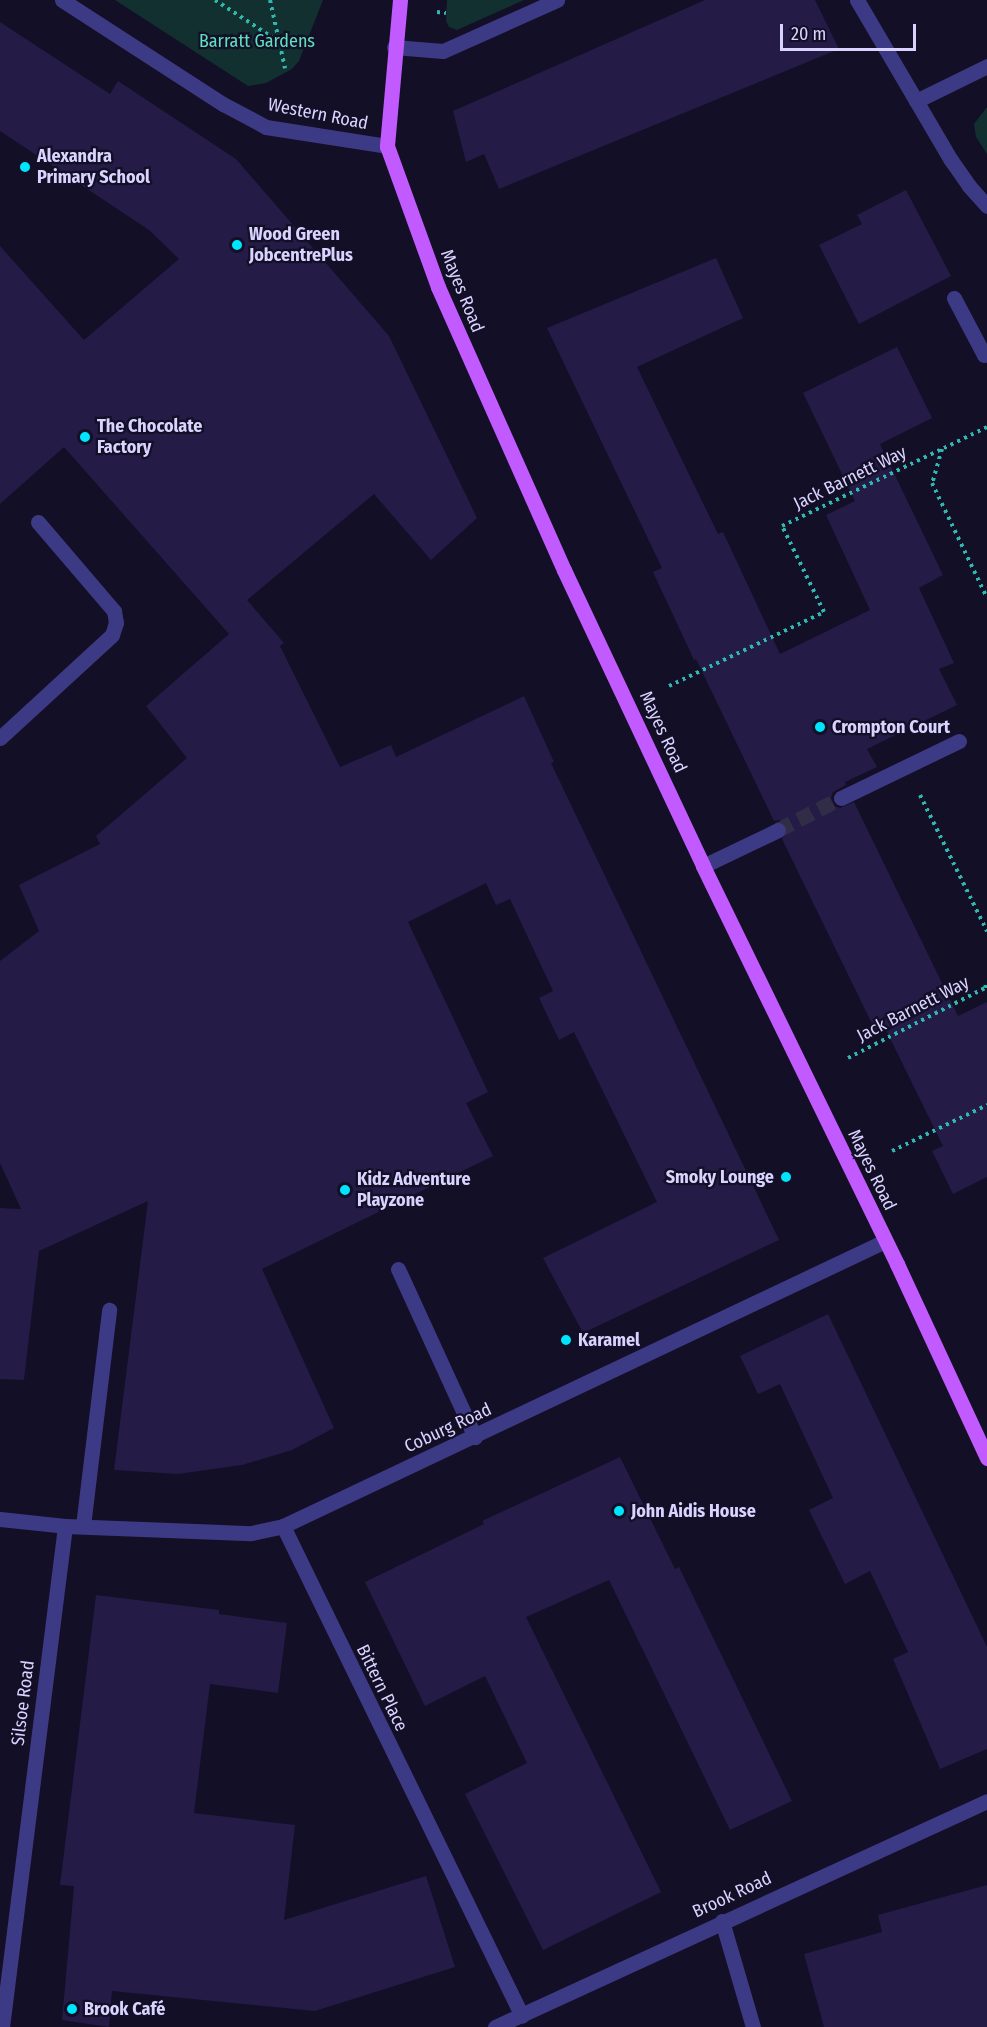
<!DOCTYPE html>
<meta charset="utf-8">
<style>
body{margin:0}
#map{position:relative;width:987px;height:2027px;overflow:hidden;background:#130f26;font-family:"Fira Sans Condensed",sans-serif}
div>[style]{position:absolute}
.green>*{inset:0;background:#12302f}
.building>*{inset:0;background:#241b47}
.minor-tunnel>*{height:15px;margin-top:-7.5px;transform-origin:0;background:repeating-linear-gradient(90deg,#312d47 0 15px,transparent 0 23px)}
.path>*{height:4px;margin-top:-2px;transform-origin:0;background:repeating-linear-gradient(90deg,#2fb8b0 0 3px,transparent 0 7.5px)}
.minor>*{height:15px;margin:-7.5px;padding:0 7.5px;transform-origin:7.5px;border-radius:7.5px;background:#3d3a85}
.major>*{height:15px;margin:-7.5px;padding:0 7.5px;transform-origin:7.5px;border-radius:7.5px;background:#c25bff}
.dots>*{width:16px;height:16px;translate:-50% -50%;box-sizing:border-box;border:3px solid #130f26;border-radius:50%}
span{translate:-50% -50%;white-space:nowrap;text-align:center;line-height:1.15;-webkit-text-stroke:4.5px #130f26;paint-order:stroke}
.park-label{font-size:18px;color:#5fe0c0}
.street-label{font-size:18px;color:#d9d4ff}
.poi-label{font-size:18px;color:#d9d4ff;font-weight:700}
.left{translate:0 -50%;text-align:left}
.right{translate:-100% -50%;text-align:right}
.scale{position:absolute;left:780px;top:24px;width:136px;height:27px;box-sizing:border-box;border:3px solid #d9d4ff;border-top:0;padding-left:8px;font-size:18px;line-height:21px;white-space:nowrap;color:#d9d4ff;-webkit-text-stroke:4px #130f26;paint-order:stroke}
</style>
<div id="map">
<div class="green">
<i style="clip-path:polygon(115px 0,323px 0,299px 61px,292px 69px,266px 83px,248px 86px)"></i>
<i style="clip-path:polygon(447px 0,524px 0,457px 30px,449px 27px,446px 21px)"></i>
<i style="clip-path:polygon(987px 107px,987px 154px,976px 137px,974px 124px)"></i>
</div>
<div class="building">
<i style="clip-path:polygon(705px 0,815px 0,839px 49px,499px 189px,484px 154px,466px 162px,453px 111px)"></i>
<i style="clip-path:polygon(0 22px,110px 94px,118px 81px,236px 159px,389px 336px,477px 518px,431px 560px,374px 494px,247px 600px,284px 643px,280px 646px,340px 767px,391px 745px,396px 757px,524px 696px,554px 762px,551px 763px,779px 1240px,583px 1333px,543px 1258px,657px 1202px,574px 1032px,559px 1040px,539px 998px,553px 991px,510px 899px,496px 905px,486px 883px,408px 922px,488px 1092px,466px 1103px,493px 1156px,262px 1269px,334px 1428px,292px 1450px,242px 1465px,178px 1474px,114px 1470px,148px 1201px,39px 1251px,24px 1380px,0 1379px,0 1208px,21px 1209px,0 1163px,0 961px,39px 931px,19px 885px,100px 844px,96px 836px,187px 758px,146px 706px,229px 634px,64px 447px,0 504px,0 246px,84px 340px,179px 259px,149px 230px,0 131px)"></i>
<i style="clip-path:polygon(906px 190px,951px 276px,859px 324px,819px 245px,862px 224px,857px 215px)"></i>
<i style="clip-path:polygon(716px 258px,743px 318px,637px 367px,718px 534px,723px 532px,780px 654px,870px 610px,826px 515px,855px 501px,803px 393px,897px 347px,932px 418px,880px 444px,943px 575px,919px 588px,954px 663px,939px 669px,957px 705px,867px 749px,877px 767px,845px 782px,846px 785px,833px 792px,831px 798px,835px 806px,840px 808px,854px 802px,958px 1016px,987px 1002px,987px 1177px,953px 1194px,932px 1151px,943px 1146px,884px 1026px,875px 1030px,782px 839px,788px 831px,786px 825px,779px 820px,774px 821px,696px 659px,694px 660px,653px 572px,662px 568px,547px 328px)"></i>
<i style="clip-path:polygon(828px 1314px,987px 1647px,987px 1749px,940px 1769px,893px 1659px,908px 1652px,870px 1571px,845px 1584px,809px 1510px,833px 1498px,780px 1384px,758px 1394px,740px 1356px)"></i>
<i style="clip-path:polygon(620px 1457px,675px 1569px,679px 1567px,792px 1801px,730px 1830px,609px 1580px,526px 1617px,661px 1892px,543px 1950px,465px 1794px,527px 1763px,485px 1676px,425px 1706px,365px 1582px,484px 1524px,482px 1521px)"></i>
<i style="clip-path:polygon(96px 1595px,219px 1610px,219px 1614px,287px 1623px,278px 1693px,210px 1684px,194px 1813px,295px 1825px,284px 1920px,426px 1876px,455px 1967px,315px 2011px,112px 1991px,109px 2027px,62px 2020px,74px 1886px,60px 1885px)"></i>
<i style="clip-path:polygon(987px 1885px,987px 2027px,824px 2027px,804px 1954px,882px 1932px,878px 1915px)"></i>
</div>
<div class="minor-tunnel">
<i style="left:778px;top:830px;width:71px;rotate:-26.9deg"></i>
</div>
<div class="path">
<i style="left:215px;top:0;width:75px;rotate:33.1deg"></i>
<i style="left:270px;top:0;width:70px;rotate:77.6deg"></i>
<i style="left:437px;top:12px;width:9px;rotate:6deg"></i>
<i style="left:987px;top:427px;width:50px;rotate:153.9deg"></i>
<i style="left:942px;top:449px;width:35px;rotate:106deg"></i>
<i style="left:932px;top:483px;width:127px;rotate:64.4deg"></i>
<i style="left:669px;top:686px;width:172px;rotate:-25.5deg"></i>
<i style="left:824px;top:612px;width:96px;rotate:-116deg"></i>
<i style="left:782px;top:526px;width:178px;rotate:-25.7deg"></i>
<i style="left:920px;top:795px;width:152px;rotate:63.8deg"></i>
<i style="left:848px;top:1058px;width:154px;rotate:-27.1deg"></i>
<i style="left:985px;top:988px;width:7px;rotate:-74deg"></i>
<i style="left:892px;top:1151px;width:106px;rotate:-25.8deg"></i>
</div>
<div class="minor">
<i style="left:62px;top:0;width:192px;rotate:32.9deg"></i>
<i style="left:223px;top:104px;width:49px;rotate:28.1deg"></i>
<i style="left:266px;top:127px;width:122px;rotate:8.9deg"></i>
<i style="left:857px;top:0;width:186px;rotate:59.6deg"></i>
<i style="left:951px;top:160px;width:32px;rotate:55deg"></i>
<i style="left:969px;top:186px;width:27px;rotate:48deg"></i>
<i style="left:394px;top:47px;width:49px;rotate:4.7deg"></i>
<i style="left:443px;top:51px;width:125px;rotate:-24.1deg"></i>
<i style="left:916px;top:101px;width:79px;rotate:-26.2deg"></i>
<i style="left:954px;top:298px;width:64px;rotate:62.2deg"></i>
<i style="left:984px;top:355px;width:4px;rotate:-34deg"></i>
<i style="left:0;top:738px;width:152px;rotate:-42.6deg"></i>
<i style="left:112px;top:635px;width:13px;rotate:-72deg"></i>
<i style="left:116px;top:623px;width:12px;rotate:-99deg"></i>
<i style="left:114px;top:611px;width:117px;rotate:-130.5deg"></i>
<i style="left:841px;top:798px;width:131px;rotate:-25.8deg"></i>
<i style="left:703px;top:866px;width:83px;rotate:-25.6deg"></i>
<i style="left:398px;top:1269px;width:185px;rotate:65.4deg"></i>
<i style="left:0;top:1519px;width:65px;rotate:6.1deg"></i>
<i style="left:65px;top:1526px;width:186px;rotate:2.2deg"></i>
<i style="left:251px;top:1533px;width:33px;rotate:-12deg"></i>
<i style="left:283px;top:1526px;width:666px;rotate:-25.33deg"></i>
<i style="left:83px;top:1526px;width:218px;rotate:-83.1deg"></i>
<i style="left:283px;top:1526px;width:545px;rotate:64deg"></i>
<i style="left:722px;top:1921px;width:110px;rotate:73.7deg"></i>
<i style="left:2px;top:2027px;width:505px;rotate:-82.83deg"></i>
<i style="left:495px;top:2027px;width:541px;rotate:-24.67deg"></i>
</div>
<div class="major">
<i style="left:400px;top:0;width:147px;rotate:95.1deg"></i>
<i style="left:387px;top:146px;width:150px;rotate:70.1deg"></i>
<i style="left:438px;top:287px;width:310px;rotate:66deg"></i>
<i style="left:564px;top:570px;width:327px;rotate:64.8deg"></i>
<i style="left:703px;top:866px;width:443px;rotate:64deg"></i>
<i style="left:897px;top:1264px;width:214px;rotate:65.1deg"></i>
</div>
<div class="dots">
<i style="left:25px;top:167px;background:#00e5ff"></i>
<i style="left:237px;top:245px;background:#00e5ff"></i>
<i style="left:85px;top:437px;background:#00e5ff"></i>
<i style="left:820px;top:727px;background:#00e5ff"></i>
<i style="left:786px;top:1177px;background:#00e5ff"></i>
<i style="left:345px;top:1190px;background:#00e5ff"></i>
<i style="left:566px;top:1340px;background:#00e5ff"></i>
<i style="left:619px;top:1511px;background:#00e5ff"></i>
<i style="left:72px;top:2009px;background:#00e5ff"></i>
</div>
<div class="park-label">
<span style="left:257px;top:41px">Barratt Gardens</span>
</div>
<div class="street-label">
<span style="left:318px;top:114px;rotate:11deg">Western Road</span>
<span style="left:462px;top:291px;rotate:68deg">Mayes Road</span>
<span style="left:850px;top:478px;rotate:-26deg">Jack Barnett Way</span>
<span style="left:663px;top:732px;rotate:65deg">Mayes Road</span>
<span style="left:913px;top:1009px;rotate:-27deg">Jack Barnett Way</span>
<span style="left:872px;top:1170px;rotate:64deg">Mayes Road</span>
<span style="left:448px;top:1428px;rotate:-25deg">Coburg Road</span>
<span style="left:382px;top:1688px;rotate:64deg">Bittern Place</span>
<span style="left:23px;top:1703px;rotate:-83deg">Silsoe Road</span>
<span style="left:732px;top:1895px;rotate:-25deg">Brook Road</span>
</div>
<div class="poi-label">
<span class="left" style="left:37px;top:167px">Alexandra<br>Primary School</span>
<span class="left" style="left:249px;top:245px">Wood Green<br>JobcentrePlus</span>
<span class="left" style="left:97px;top:437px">The Chocolate<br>Factory</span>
<span class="left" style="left:832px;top:727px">Crompton Court</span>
<span class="right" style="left:774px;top:1177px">Smoky Lounge</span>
<span class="left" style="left:357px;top:1190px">Kidz Adventure<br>Playzone</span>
<span class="left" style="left:578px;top:1340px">Karamel</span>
<span class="left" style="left:631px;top:1511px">John Aidis House</span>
<span class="left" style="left:84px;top:2009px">Brook Café</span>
</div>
<div class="scale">20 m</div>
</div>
